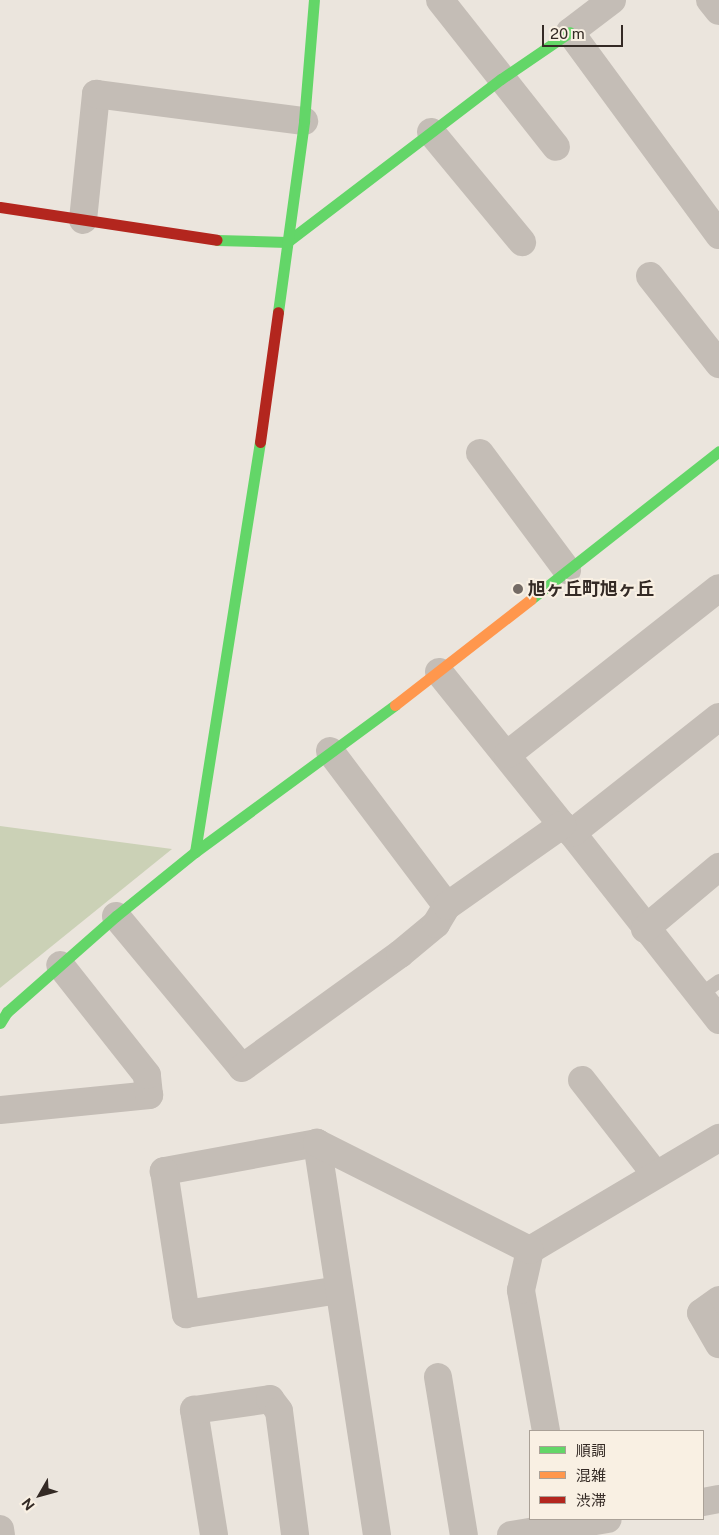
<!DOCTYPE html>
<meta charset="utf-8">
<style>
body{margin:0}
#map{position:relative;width:719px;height:1535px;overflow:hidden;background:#ebe5dd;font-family:"Public Sans","Noto Sans JP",sans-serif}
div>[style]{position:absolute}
.green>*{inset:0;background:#cbd1b6}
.lane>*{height:14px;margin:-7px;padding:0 7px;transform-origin:7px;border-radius:7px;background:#c4bdb6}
.street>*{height:28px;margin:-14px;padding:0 14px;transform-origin:14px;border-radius:14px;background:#c4bdb6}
.fast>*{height:11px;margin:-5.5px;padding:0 5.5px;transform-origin:5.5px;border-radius:5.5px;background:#63d668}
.slow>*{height:11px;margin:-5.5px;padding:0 5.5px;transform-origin:5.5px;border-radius:5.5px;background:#ff974d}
.jam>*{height:11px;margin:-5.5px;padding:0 5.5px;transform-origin:5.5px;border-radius:5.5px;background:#b3261e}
.dots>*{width:14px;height:14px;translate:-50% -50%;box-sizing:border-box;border:2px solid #f9f0e3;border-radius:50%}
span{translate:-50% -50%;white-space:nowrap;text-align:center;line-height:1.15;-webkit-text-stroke:4px #f9f0e3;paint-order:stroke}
.poi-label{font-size:18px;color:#342a25;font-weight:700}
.left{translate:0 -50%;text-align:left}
.legend{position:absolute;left:529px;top:1430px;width:175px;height:90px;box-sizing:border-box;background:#f9f0e3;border:1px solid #aaa197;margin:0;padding:6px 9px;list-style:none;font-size:15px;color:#342a25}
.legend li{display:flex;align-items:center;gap:10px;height:25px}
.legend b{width:25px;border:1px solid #aaa197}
.north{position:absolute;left:15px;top:1470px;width:50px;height:50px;-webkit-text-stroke:4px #f9f0e3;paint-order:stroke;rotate:232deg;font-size:14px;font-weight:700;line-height:20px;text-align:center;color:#342a25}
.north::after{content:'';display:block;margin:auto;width:18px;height:22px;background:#342a25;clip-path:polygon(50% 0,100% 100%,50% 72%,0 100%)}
.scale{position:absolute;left:542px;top:25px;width:81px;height:22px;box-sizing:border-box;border:2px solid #342a25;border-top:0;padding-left:6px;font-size:15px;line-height:18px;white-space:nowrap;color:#342a25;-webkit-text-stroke:4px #f9f0e3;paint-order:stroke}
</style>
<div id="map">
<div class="green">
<i style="clip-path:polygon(0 826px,172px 849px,0 988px)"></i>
</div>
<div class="lane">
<i style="left:700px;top:995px;width:24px;rotate:-36deg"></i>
</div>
<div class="street">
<i style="left:440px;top:0;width:187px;rotate:51.7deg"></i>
<i style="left:612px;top:0;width:53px;rotate:142.7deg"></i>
<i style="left:570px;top:32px;width:252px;rotate:53.7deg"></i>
<i style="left:710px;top:0;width:14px;rotate:51deg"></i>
<i style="left:431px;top:132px;width:143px;rotate:50.4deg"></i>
<i style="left:83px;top:220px;width:127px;rotate:-84.1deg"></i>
<i style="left:96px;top:94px;width:210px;rotate:7.4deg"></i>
<i style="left:650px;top:276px;width:112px;rotate:51.9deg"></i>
<i style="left:480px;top:453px;width:146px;rotate:53.4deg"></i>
<i style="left:439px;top:672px;width:196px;rotate:51.2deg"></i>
<i style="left:562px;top:825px;width:13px;rotate:39deg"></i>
<i style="left:572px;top:833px;width:238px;rotate:51.8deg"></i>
<i style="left:330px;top:751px;width:194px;rotate:53deg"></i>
<i style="left:508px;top:754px;width:268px;rotate:-38.2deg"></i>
<i style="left:572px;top:833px;width:187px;rotate:-38.3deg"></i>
<i style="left:116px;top:916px;width:197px;rotate:50.3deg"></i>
<i style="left:242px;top:1068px;width:195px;rotate:-35.8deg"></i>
<i style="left:400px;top:954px;width:47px;rotate:-39.8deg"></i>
<i style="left:436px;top:924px;width:21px;rotate:-59deg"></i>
<i style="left:447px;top:906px;width:141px;rotate:-35.2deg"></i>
<i style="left:645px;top:929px;width:97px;rotate:-40deg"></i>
<i style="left:582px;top:1080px;width:120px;rotate:52.1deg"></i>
<i style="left:0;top:1110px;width:150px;rotate:-5.7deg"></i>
<i style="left:149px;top:1095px;width:20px;rotate:-96deg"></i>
<i style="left:147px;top:1075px;width:140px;rotate:-128.3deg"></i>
<i style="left:317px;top:1143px;width:156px;rotate:169.6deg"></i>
<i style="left:164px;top:1171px;width:145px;rotate:81.3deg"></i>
<i style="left:186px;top:1314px;width:155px;rotate:-8.9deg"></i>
<i style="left:719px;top:1300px;width:22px;rotate:144deg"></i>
<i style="left:701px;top:1313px;width:36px;rotate:60deg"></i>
<i style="left:438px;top:1377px;width:160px;rotate:80.7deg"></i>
<i style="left:546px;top:1431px;width:143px;rotate:-100.1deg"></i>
<i style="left:521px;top:1290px;width:41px;rotate:-77.3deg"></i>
<i style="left:530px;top:1250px;width:220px;rotate:-30.7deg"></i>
<i style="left:703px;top:1502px;width:16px;rotate:-11deg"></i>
<i style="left:0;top:1529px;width:6px;rotate:81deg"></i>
<i style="left:214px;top:1535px;width:127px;rotate:-99.1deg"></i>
<i style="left:194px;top:1410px;width:77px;rotate:-8.2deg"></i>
<i style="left:270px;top:1399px;width:15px;rotate:53deg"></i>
<i style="left:279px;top:1411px;width:125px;rotate:82.6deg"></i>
<i style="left:377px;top:1535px;width:397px;rotate:-98.7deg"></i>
<i style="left:317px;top:1143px;width:238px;rotate:26.7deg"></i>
<i style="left:511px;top:1535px;width:98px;rotate:-9.4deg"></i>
</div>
<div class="fast">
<i style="left:217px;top:240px;width:70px;rotate:1.6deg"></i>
<i style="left:287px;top:242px;width:269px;rotate:-37.3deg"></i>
<i style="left:501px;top:79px;width:83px;rotate:-34.3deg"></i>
<i style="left:278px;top:312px;width:193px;rotate:-82.2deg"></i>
<i style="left:304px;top:121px;width:121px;rotate:-85.3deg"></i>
<i style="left:531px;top:599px;width:239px;rotate:-38.2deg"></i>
<i style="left:195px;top:852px;width:415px;rotate:-81deg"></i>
<i style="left:0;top:1023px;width:13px;rotate:-58deg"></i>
<i style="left:7px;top:1012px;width:145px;rotate:-41.4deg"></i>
<i style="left:116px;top:916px;width:102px;rotate:-39deg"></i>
<i style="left:195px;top:852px;width:248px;rotate:-36.3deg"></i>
</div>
<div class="slow">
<i style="left:395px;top:705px;width:172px;rotate:-37.9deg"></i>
</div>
<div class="jam">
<i style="left:0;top:207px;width:219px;rotate:8.6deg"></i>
<i style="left:260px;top:442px;width:131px;rotate:-82.1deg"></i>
</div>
<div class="dots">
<i style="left:518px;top:589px;background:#746b65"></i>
</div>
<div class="poi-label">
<span class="left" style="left:528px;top:589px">旭ヶ丘町旭ヶ丘</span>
</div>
<ul class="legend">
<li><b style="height:6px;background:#63d668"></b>順調</li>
<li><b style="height:6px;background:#ff974d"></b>混雑</li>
<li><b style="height:6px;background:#b3261e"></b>渋滞</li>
</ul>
<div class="north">N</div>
<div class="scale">20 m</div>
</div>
